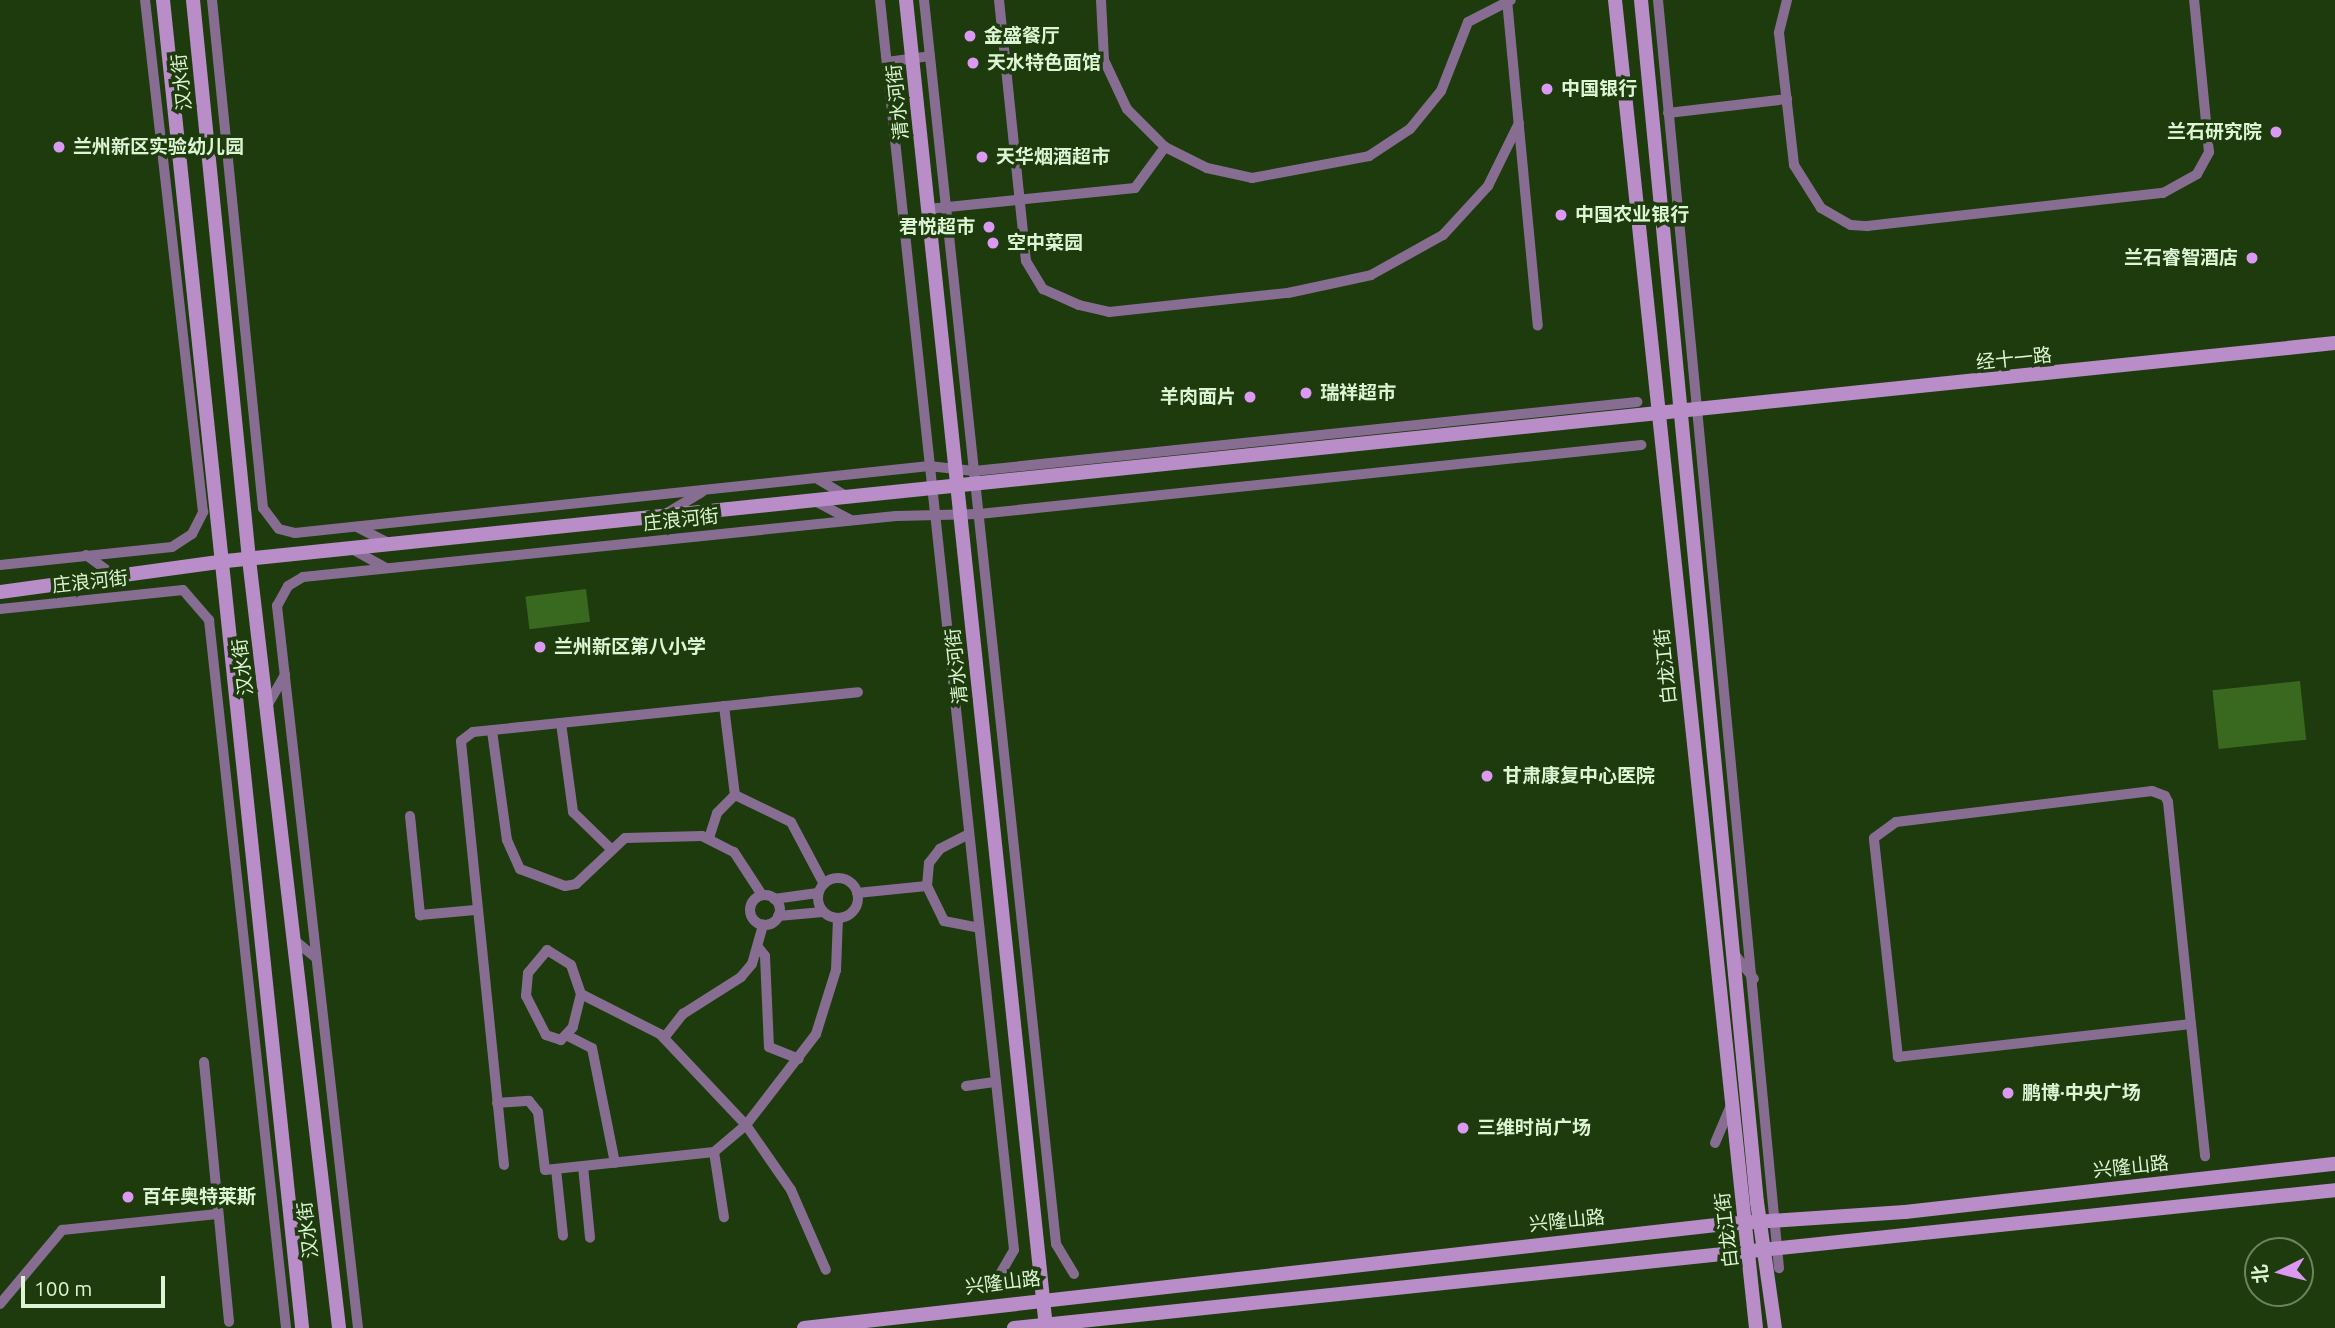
<!DOCTYPE html>
<meta charset="utf-8">
<style>
body{margin:0}
#map{position:relative;width:2335px;height:1328px;overflow:hidden;background:#1d3b0d;font-family:Ubuntu,"Noto Sans SC",sans-serif}
div>[style]{position:absolute}
.green>*{inset:0;background:#38691e;transform-origin:0 0}
.street>*{height:10px;margin:-5px;padding:0 5px;transform-origin:5px;border-radius:5px;background:#886d92}
.street>.ring{margin:-5px;padding:0;box-sizing:content-box;background:none;border:10px solid #886d92;border-radius:50%}
.secondary>*{height:14px;margin:-7px;padding:0 7px;transform-origin:7px;border-radius:7px;background:#b88dc8}
.dots>*{width:19px;height:19px;translate:-50% -50%;box-sizing:border-box;border:4px solid #1d3b0d;border-radius:50%}
span{translate:-50% -50%;white-space:nowrap;text-align:center;line-height:1.15;-webkit-text-stroke:7px #1d3b0d;paint-order:stroke}
.poi-label{font-size:19px;color:#ddf5d4;font-weight:700}
.left{translate:0 -50%;text-align:left}
.right{translate:-100% -50%;text-align:right}
.street-label{font-size:19px;color:#ddf5d4}
.north{position:absolute;left:2244px;top:1237px;width:70px;height:70px;box-sizing:border-box;background:#1d3b0d;border:2px solid #6a855d;border-radius:50%;rotate:264deg;font-size:19px;font-weight:700;line-height:28px;text-align:center;color:#ddf5d4}
.north::after{content:'';display:block;margin:auto;width:24px;height:32px;background:#dc99f4;clip-path:polygon(50% 0,100% 100%,50% 72%,0 100%)}
.scale{position:absolute;left:21px;top:1276px;width:144px;height:32px;box-sizing:border-box;border:4px solid #ddf5d4;border-top:0;padding-left:9px;font-size:21px;line-height:24px;white-space:nowrap;color:#ddf5d4;-webkit-text-stroke:5px #1d3b0d;paint-order:stroke}
</style>
<div id="map">
<div class="green">
<i style="left:586px;top:589px;width:33px;height:61px;rotate:83deg"></i>
<i style="left:2300px;top:681px;width:59px;height:88px;rotate:84deg"></i>
</div>
<div class="street">
<i style="left:212px;top:0;width:511px;rotate:84.27deg"></i>
<i style="left:263px;top:508px;width:26px;rotate:53deg"></i>
<i style="left:279px;top:529px;width:16px;rotate:14deg"></i>
<i style="left:295px;top:533px;width:638px;rotate:-6.03deg"></i>
<i style="left:929px;top:466px;width:45px;rotate:6.3deg"></i>
<i style="left:974px;top:471px;width:667px;rotate:-5.94deg"></i>
<i style="left:880px;top:0;width:1257px;rotate:83.88deg"></i>
<i style="left:1014px;top:1250px;width:38px;rotate:120deg"></i>
<i style="left:924px;top:0;width:1251px;rotate:83.94deg"></i>
<i style="left:1056px;top:1244px;width:35px;rotate:59deg"></i>
<i style="left:999px;top:0;width:262px;rotate:84.1deg"></i>
<i style="left:1026px;top:261px;width:33px;rotate:59deg"></i>
<i style="left:1043px;top:289px;width:39px;rotate:24deg"></i>
<i style="left:1079px;top:305px;width:31px;rotate:13deg"></i>
<i style="left:1109px;top:312px;width:180px;rotate:-6.1deg"></i>
<i style="left:1288px;top:293px;width:85px;rotate:-12.2deg"></i>
<i style="left:1371px;top:275px;width:82px;rotate:-29.1deg"></i>
<i style="left:1443px;top:235px;width:67px;rotate:-47.4deg"></i>
<i style="left:1488px;top:186px;width:70px;rotate:-63.8deg"></i>
<i style="left:1101px;top:0;width:60px;rotate:87.1deg"></i>
<i style="left:1104px;top:60px;width:54px;rotate:64.9deg"></i>
<i style="left:1127px;top:109px;width:54px;rotate:45deg"></i>
<i style="left:1165px;top:147px;width:47px;rotate:26.6deg"></i>
<i style="left:1207px;top:168px;width:46px;rotate:12.5deg"></i>
<i style="left:1252px;top:178px;width:119px;rotate:-10.6deg"></i>
<i style="left:1369px;top:156px;width:49px;rotate:-33.4deg"></i>
<i style="left:1410px;top:129px;width:49px;rotate:-50.8deg"></i>
<i style="left:1441px;top:91px;width:74px;rotate:-68.6deg"></i>
<i style="left:1468px;top:22px;width:48px;rotate:-27.1deg"></i>
<i style="left:1507px;top:0;width:327px;rotate:84.6deg"></i>
<i style="left:1658px;top:0;width:1274px;rotate:84.55deg"></i>
<i style="left:1787px;top:0;width:34px;rotate:104deg"></i>
<i style="left:1779px;top:33px;width:133px;rotate:83.5deg"></i>
<i style="left:1794px;top:165px;width:51px;rotate:57.9deg"></i>
<i style="left:1821px;top:208px;width:34px;rotate:30deg"></i>
<i style="left:1851px;top:225px;width:16px;rotate:4deg"></i>
<i style="left:1867px;top:226px;width:298px;rotate:-6.4deg"></i>
<i style="left:2163px;top:193px;width:39px;rotate:-29deg"></i>
<i style="left:2197px;top:174px;width:25px;rotate:-61deg"></i>
<i style="left:2209px;top:152px;width:153px;rotate:-95.6deg"></i>
<i style="left:887px;top:62px;width:43px;rotate:-7.9deg"></i>
<i style="left:1668px;top:113px;width:120px;rotate:-6.7deg"></i>
<i style="left:928px;top:209px;width:208px;rotate:-5.8deg"></i>
<i style="left:1135px;top:188px;width:51px;rotate:-53.8deg"></i>
<i style="left:816px;top:478px;width:37px;rotate:31deg"></i>
<i style="left:815px;top:501px;width:40px;rotate:28deg"></i>
<i style="left:667px;top:513px;width:41px;rotate:-31deg"></i>
<i style="left:357px;top:527px;width:37px;rotate:27deg"></i>
<i style="left:350px;top:548px;width:41px;rotate:29.1deg"></i>
<i style="left:86px;top:555px;width:34px;rotate:36deg"></i>
<i style="left:0;top:565px;width:173px;rotate:-6deg"></i>
<i style="left:172px;top:547px;width:24px;rotate:-33deg"></i>
<i style="left:192px;top:534px;width:25px;rotate:-63deg"></i>
<i style="left:203px;top:512px;width:515px;rotate:-96.46deg"></i>
<i style="left:0;top:609px;width:184px;rotate:-5.9deg"></i>
<i style="left:183px;top:590px;width:40px;rotate:49deg"></i>
<i style="left:209px;top:620px;width:712px;rotate:83.79deg"></i>
<i style="left:267px;top:706px;width:36px;rotate:-60deg"></i>
<i style="left:724px;top:706px;width:90px;rotate:83deg"></i>
<i style="left:561px;top:723px;width:90px;rotate:82.3deg"></i>
<i style="left:573px;top:812px;width:52px;rotate:44.2deg"></i>
<i style="left:492px;top:731px;width:110px;rotate:82.2deg"></i>
<i style="left:507px;top:840px;width:32px;rotate:66deg"></i>
<i style="left:520px;top:869px;width:48px;rotate:20.7deg"></i>
<i style="left:565px;top:886px;width:11px;rotate:-10deg"></i>
<i style="left:576px;top:884px;width:67px;rotate:-43.2deg"></i>
<i style="left:625px;top:838px;width:77px;rotate:-1.5deg"></i>
<i style="left:702px;top:836px;width:36px;rotate:27deg"></i>
<i style="left:734px;top:852px;width:51px;rotate:56.9deg"></i>
<i style="left:735px;top:795px;width:62px;rotate:25.7deg"></i>
<i style="left:791px;top:822px;width:70px;rotate:62deg"></i>
<i style="left:410px;top:816px;width:100px;rotate:84.2deg"></i>
<i style="left:420px;top:915px;width:55px;rotate:-5.2deg"></i>
<i style="left:969px;top:834px;width:33px;rotate:153deg"></i>
<i style="left:940px;top:849px;width:18px;rotate:128deg"></i>
<i style="left:929px;top:863px;width:23px;rotate:95deg"></i>
<i style="left:927px;top:886px;width:39px;rotate:64deg"></i>
<i style="left:944px;top:921px;width:36px;rotate:11deg"></i>
<i style="left:709px;top:838px;width:26px;rotate:-72deg"></i>
<i style="left:717px;top:813px;width:25px;rotate:-45deg"></i>
<i class="ring" style="left:818px;top:878px;width:30px;height:30px"></i>
<i style="left:857px;top:893px;width:70px;rotate:-5.7deg"></i>
<i class="ring" style="left:750px;top:895px;width:20px;height:20px"></i>
<i style="left:774px;top:899px;width:44px;rotate:-7.8deg"></i>
<i style="left:778px;top:916px;width:45px;rotate:-5.1deg"></i>
<i style="left:294px;top:940px;width:28px;rotate:39deg"></i>
<i style="left:758px;top:947px;width:11px;rotate:52deg"></i>
<i style="left:765px;top:956px;width:91px;rotate:87.5deg"></i>
<i style="left:769px;top:1047px;width:32px;rotate:22deg"></i>
<i style="left:547px;top:950px;width:28px;rotate:32deg"></i>
<i style="left:571px;top:965px;width:31px;rotate:71deg"></i>
<i style="left:581px;top:994px;width:34px;rotate:104deg"></i>
<i style="left:573px;top:1027px;width:18px;rotate:133deg"></i>
<i style="left:561px;top:1040px;width:16px;rotate:-162deg"></i>
<i style="left:546px;top:1035px;width:44px;rotate:-117.1deg"></i>
<i style="left:526px;top:996px;width:23px;rotate:-85deg"></i>
<i style="left:528px;top:973px;width:30px;rotate:-50deg"></i>
<i style="left:1736px;top:956px;width:29px;rotate:52deg"></i>
<i style="left:581px;top:994px;width:89px;rotate:26.9deg"></i>
<i style="left:660px;top:1034px;width:125px;rotate:46.6deg"></i>
<i style="left:746px;top:1125px;width:79px;rotate:55.3deg"></i>
<i style="left:791px;top:1190px;width:87px;rotate:66.4deg"></i>
<i style="left:2191px;top:1024px;width:295px;rotate:173.6deg"></i>
<i style="left:1898px;top:1057px;width:220px;rotate:-96.3deg"></i>
<i style="left:1874px;top:838px;width:27px;rotate:-36deg"></i>
<i style="left:1896px;top:822px;width:258px;rotate:-6.9deg"></i>
<i style="left:2152px;top:791px;width:14px;rotate:21deg"></i>
<i style="left:2165px;top:796px;width:7px;rotate:63deg"></i>
<i style="left:2168px;top:802px;width:223px;rotate:84.1deg"></i>
<i style="left:2191px;top:1024px;width:133px;rotate:83.9deg"></i>
<i style="left:568px;top:1036px;width:27px;rotate:27deg"></i>
<i style="left:592px;top:1048px;width:117px;rotate:78.7deg"></i>
<i style="left:664px;top:1038px;width:31px;rotate:-52deg"></i>
<i style="left:683px;top:1014px;width:69px;rotate:-32.5deg"></i>
<i style="left:741px;top:977px;width:17px;rotate:-50deg"></i>
<i style="left:752px;top:964px;width:41px;rotate:-74.2deg"></i>
<i style="left:204px;top:1062px;width:261px;rotate:84.5deg"></i>
<i style="left:966px;top:1086px;width:30px;rotate:-8deg"></i>
<i style="left:497px;top:1103px;width:32px;rotate:-4deg"></i>
<i style="left:529px;top:1101px;width:14px;rotate:51deg"></i>
<i style="left:538px;top:1112px;width:58px;rotate:83.1deg"></i>
<i style="left:545px;top:1170px;width:170px;rotate:-6.1deg"></i>
<i style="left:714px;top:1152px;width:42px;rotate:-40.2deg"></i>
<i style="left:746px;top:1125px;width:115px;rotate:-52.4deg"></i>
<i style="left:816px;top:1034px;width:67px;rotate:-72.6deg"></i>
<i style="left:836px;top:970px;width:52px;rotate:-87.8deg"></i>
<i style="left:1715px;top:1143px;width:38px;rotate:-67deg"></i>
<i style="left:714px;top:1152px;width:66px;rotate:81.3deg"></i>
<i style="left:504px;top:1165px;width:426px;rotate:-95.8deg"></i>
<i style="left:461px;top:741px;width:15px;rotate:-37deg"></i>
<i style="left:473px;top:732px;width:387px;rotate:-5.9deg"></i>
<i style="left:583px;top:1166px;width:72px;rotate:84.4deg"></i>
<i style="left:556px;top:1169px;width:67px;rotate:84deg"></i>
<i style="left:0;top:1304px;width:97px;rotate:-50deg"></i>
<i style="left:62px;top:1230px;width:156px;rotate:-5.9deg"></i>
<i style="left:358px;top:1328px;width:727px;rotate:-96.4deg"></i>
<i style="left:277px;top:606px;width:23px;rotate:-61deg"></i>
<i style="left:288px;top:586px;width:17px;rotate:-31deg"></i>
<i style="left:303px;top:577px;width:596px;rotate:-5.87deg"></i>
<i style="left:896px;top:516px;width:83px;rotate:-1.4deg"></i>
<i style="left:979px;top:514px;width:666px;rotate:-5.95deg"></i>
</div>
<div class="secondary">
<i style="left:163px;top:0;width:1335px;rotate:84.02deg"></i>
<i style="left:193px;top:0;width:562px;rotate:84.28deg"></i>
<i style="left:249px;top:559px;width:774px;rotate:83.32deg"></i>
<i style="left:906px;top:0;width:1335px;rotate:83.98deg"></i>
<i style="left:1615px;top:0;width:1335px;rotate:83.94deg"></i>
<i style="left:1641px;top:0;width:1208px;rotate:84.49deg"></i>
<i style="left:1757px;top:1202px;width:127px;rotate:81.9deg"></i>
<i style="left:0;top:592px;width:228px;rotate:-7.8deg"></i>
<i style="left:226px;top:561px;width:2120px;rotate:-5.9deg"></i>
<i style="left:804px;top:1328px;width:927px;rotate:-6.44deg"></i>
<i style="left:1725px;top:1224px;width:180px;rotate:-3.8deg"></i>
<i style="left:1905px;top:1212px;width:433px;rotate:-6.4deg"></i>
<i style="left:1014px;top:1328px;width:1328px;rotate:-5.96deg"></i>
</div>
<div class="dots">
<i style="left:970px;top:36px;background:#dc99f4"></i>
<i style="left:973px;top:63px;background:#dc99f4"></i>
<i style="left:1547px;top:89px;background:#dc99f4"></i>
<i style="left:2276px;top:132px;background:#dc99f4"></i>
<i style="left:59px;top:147px;background:#dc99f4"></i>
<i style="left:982px;top:157px;background:#dc99f4"></i>
<i style="left:1561px;top:215px;background:#dc99f4"></i>
<i style="left:989px;top:227px;background:#dc99f4"></i>
<i style="left:993px;top:243px;background:#dc99f4"></i>
<i style="left:2252px;top:258px;background:#dc99f4"></i>
<i style="left:1306px;top:393px;background:#dc99f4"></i>
<i style="left:1250px;top:397px;background:#dc99f4"></i>
<i style="left:540px;top:647px;background:#dc99f4"></i>
<i style="left:1487px;top:776px;background:#dc99f4"></i>
<i style="left:2008px;top:1093px;background:#dc99f4"></i>
<i style="left:1463px;top:1128px;background:#dc99f4"></i>
<i style="left:128px;top:1197px;background:#dc99f4"></i>
</div>
<div class="poi-label">
<span class="left" style="left:984px;top:36px">金盛餐厅</span>
<span class="left" style="left:987px;top:63px">天水特色面馆</span>
<span class="left" style="left:1561px;top:89px">中国银行</span>
<span class="right" style="left:2262px;top:132px">兰石研究院</span>
<span class="left" style="left:73px;top:147px">兰州新区实验幼儿园</span>
<span class="left" style="left:996px;top:157px">天华烟酒超市</span>
<span class="left" style="left:1575px;top:215px">中国农业银行</span>
<span class="right" style="left:975px;top:227px">君悦超市</span>
<span class="left" style="left:1007px;top:243px">空中菜园</span>
<span class="right" style="left:2238px;top:258px">兰石睿智酒店</span>
<span class="left" style="left:1320px;top:393px">瑞祥超市</span>
<span class="right" style="left:1236px;top:397px">羊肉面片</span>
<span class="left" style="left:554px;top:647px">兰州新区第八小学</span>
<span class="left" style="left:1503px;top:776px">甘肃康复中心医院</span>
<span class="left" style="left:2022px;top:1093px">鹏博·中央广场</span>
<span class="left" style="left:1477px;top:1128px">三维时尚广场</span>
<span class="left" style="left:142px;top:1197px">百年奥特莱斯</span>
</div>
<div class="street-label">
<span style="left:182px;top:82px;rotate:-96deg">汉水街</span>
<span style="left:898px;top:102px;rotate:-96deg">清水河街</span>
<span style="left:2014px;top:359px;rotate:-6deg">经十一路</span>
<span style="left:681px;top:520px;rotate:-6deg">庄浪河街</span>
<span style="left:90px;top:582px;rotate:-6deg">庄浪河街</span>
<span style="left:957px;top:666px;rotate:-96deg">清水河街</span>
<span style="left:1666px;top:666px;rotate:-96deg">白龙江街</span>
<span style="left:243px;top:667px;rotate:-97deg">汉水街</span>
<span style="left:2131px;top:1167px;rotate:-6deg">兴隆山路</span>
<span style="left:1567px;top:1221px;rotate:-6deg">兴隆山路</span>
<span style="left:308px;top:1230px;rotate:-97deg">汉水街</span>
<span style="left:1727px;top:1230px;rotate:-97deg">白龙江街</span>
<span style="left:1003px;top:1283px;rotate:-7deg">兴隆山路</span>
</div>
<div class="north">北</div>
<div class="scale">100 m</div>
</div>
